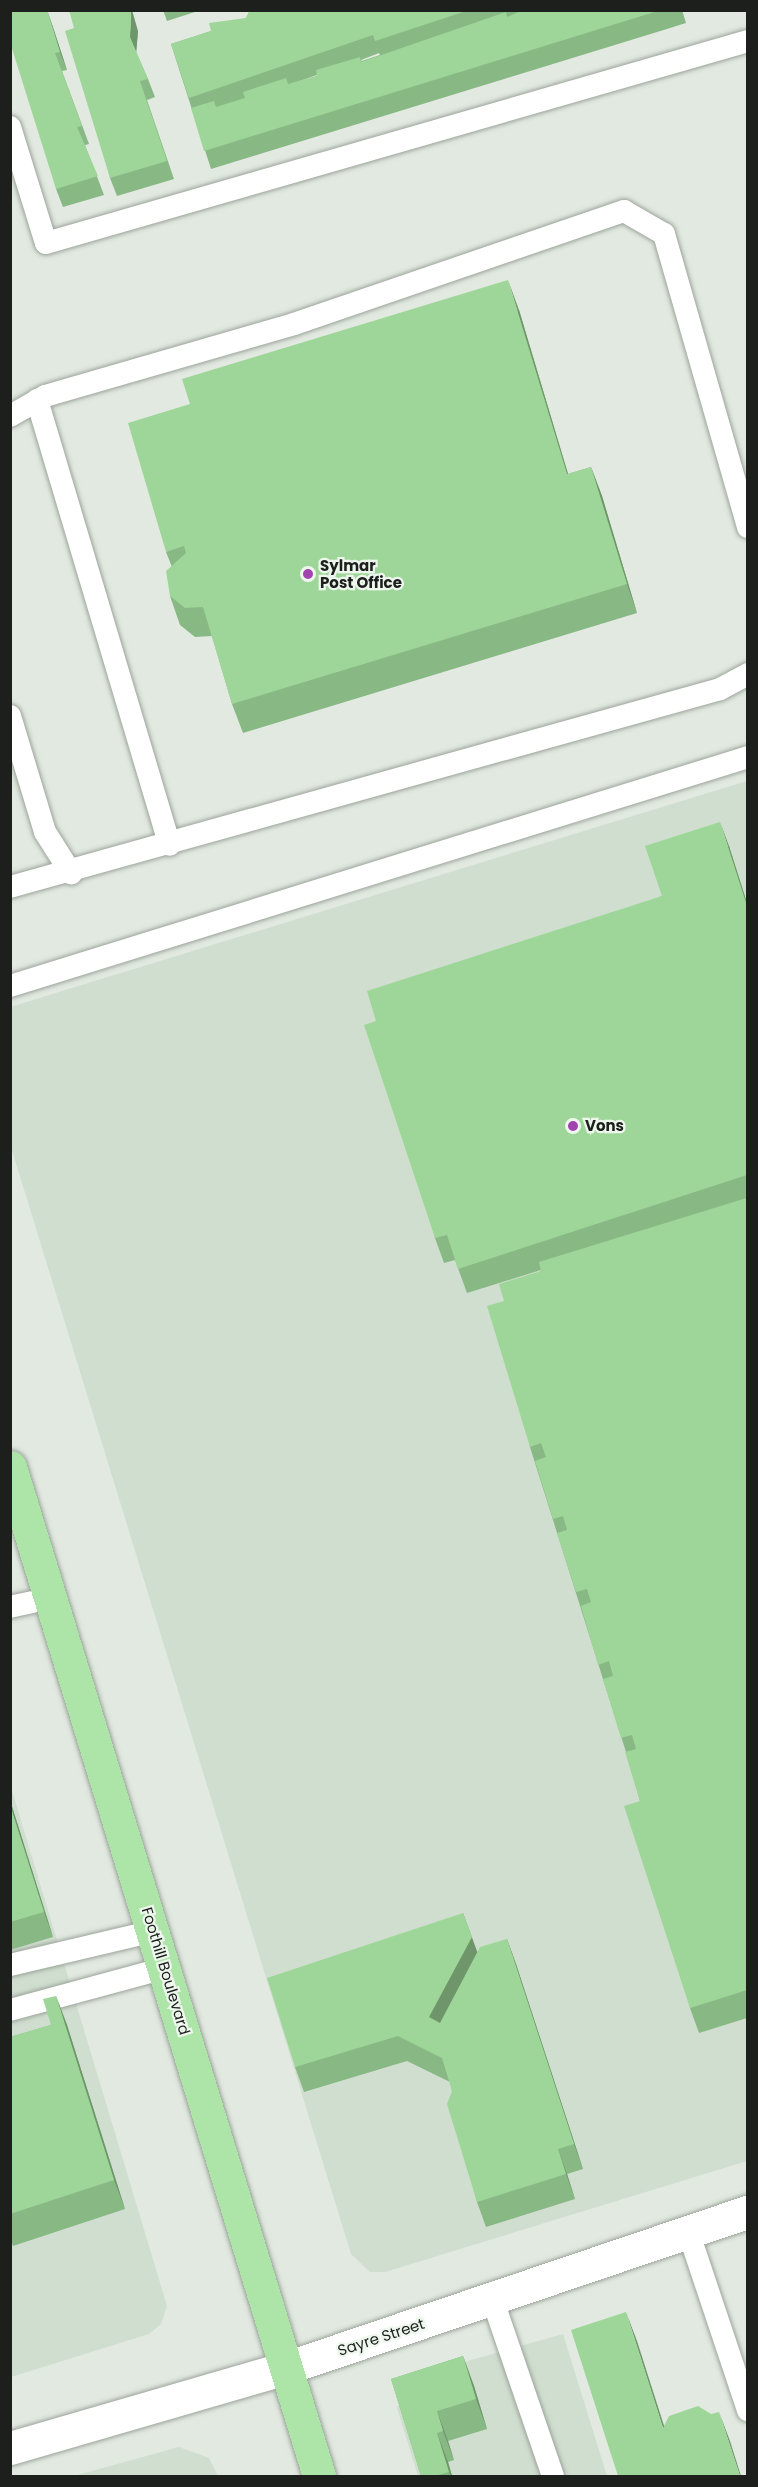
<!DOCTYPE html>
<style>
body{margin:0}
#map{position:relative;width:758px;height:2487px;overflow:hidden;background:#e1e9e0;font-family:Poppins,sans-serif}
div>[style]{position:absolute}
.built>*{inset:0;background:#d0decf}
.roads{filter:drop-shadow(0 0 2px #9ca49b) drop-shadow(0 0 2px #9ca49b)}
.service>*{height:22px;margin:-11px;padding:0 11px;transform-origin:11px;border-radius:11px;background:#fff}
.tertiary>*{height:33px;margin:-16.5px;padding:0 16.5px;transform-origin:16.5px;border-radius:16.5px;background:#fff}
.primary>*{height:33px;margin:-16.5px;padding:0 16.5px;transform-origin:16.5px;border-radius:16.5px;background:#ace5a7}
.wall>*{inset:0;background:#88b884}
.shaded-wall>*{inset:0;background:#6f966b}
.building>*{inset:0;background:#9ed699}
.dots>*{width:16px;height:16px;translate:-50% -50%;box-sizing:border-box;border:3px solid #eef7ed;border-radius:50%}
span{translate:-50% -50%;white-space:nowrap;text-align:center;line-height:1.15;-webkit-text-stroke:4.5px #eef7ed;paint-order:stroke}
.poi-label{font-size:15px;color:#1c1f1c;font-weight:700}
.left{translate:0 -50%;text-align:left}
.street-label{font-size:15px;color:#1c1f1c}
.frame{position:absolute;inset:0;border:12px solid #1c1f1c;pointer-events:none}
</style>
<div id="map">
<div class="built">
<i style="clip-path:polygon(747px 781px,747px 2161px,385px 2272px,370px 2272px,351px 2254px,11px 1147px,10px 1007px)"></i>
<i style="clip-path:polygon(10px 1784px,167px 2306px,161px 2324px,149px 2334px,11px 2377px)"></i>
<i style="clip-path:polygon(563px 2334px,607px 2476px,418px 2476px,397px 2408px,415px 2376px)"></i>
<i style="clip-path:polygon(179px 2447px,209px 2458px,218px 2476px,74px 2476px)"></i>
</div>
<div class="roads">
<div class="service">
<i style="left:10px;top:127px;width:121px;rotate:72.8deg"></i>
<i style="left:46px;top:243px;width:730px;rotate:-16.05deg"></i>
<i style="left:37px;top:400px;width:464px;rotate:73.4deg"></i>
<i style="left:10px;top:416px;width:40px;rotate:-29.7deg"></i>
<i style="left:45px;top:396px;width:259px;rotate:-16.1deg"></i>
<i style="left:294px;top:324px;width:349px;rotate:-18.9deg"></i>
<i style="left:624px;top:211px;width:46px;rotate:29.9deg"></i>
<i style="left:664px;top:234px;width:305px;rotate:74deg"></i>
<i style="left:10px;top:716px;width:121px;rotate:73.2deg"></i>
<i style="left:45px;top:832px;width:49px;rotate:57.6deg"></i>
<i style="left:10px;top:887px;width:737px;rotate:-15.58deg"></i>
<i style="left:720px;top:689px;width:32px;rotate:-28deg"></i>
<i style="left:10px;top:986px;width:773px;rotate:-17.24deg"></i>
<i style="left:10px;top:1607px;width:42px;rotate:-12.4deg"></i>
<i style="left:10px;top:1965px;width:148px;rotate:-13.3deg"></i>
<i style="left:10px;top:2010px;width:161px;rotate:-15.2deg"></i>
<i style="left:689px;top:2234px;width:186px;rotate:71.5deg"></i>
<i style="left:493px;top:2301px;width:185px;rotate:71.1deg"></i>
</div>
<div class="tertiary">
<i style="left:10px;top:2448px;width:287px;rotate:-16.2deg"></i>
<i style="left:286px;top:2368px;width:488px;rotate:-18.7deg"></i>
</div>
<div class="primary">
<i style="left:10px;top:1467px;width:1055px;rotate:72.97deg"></i>
</div>
</div>
<div class="wall">
<i style="clip-path:polygon(47px 10px,67px 70px,62px 71px,89px 144px,85px 145px,104px 195px,63px 207px,56px 189px)"></i>
<i style="clip-path:polygon(163px 10px,201px 10px,167px 21px)"></i>
<i style="clip-path:polygon(evenodd,250px 10px,682px 10px,686px 23px,211px 169px,171px 44px,211px 31px,246px 18px,250px 10px,379px 53px,380px 55px,362px 61px,361px 60px,379px 53px,250px 10px,317px 75px,317px 76px,291px 84px,317px 75px)"></i>
<i style="clip-path:polygon(74px 28px,138px 31px,136px 52px,148px 79px,155px 97px,147px 100px,174px 179px,117px 196px,110px 178px)"></i>
<i style="clip-path:polygon(519px 310px,568px 474px,591px 467px,602px 496px,637px 613px,243px 733px,232px 704px,212px 636px,195px 637px,180px 625px,170px 596px,172px 567px,166px 552px)"></i>
<i style="clip-path:polygon(729px 846px,747px 903px,747px 2018px,699px 2033px,690px 2008px,640px 1801px,626px 1752px,530px 1447px,504px 1301px,541px 1271px,541px 1270px,467px 1293px,455px 1260px,444px 1263px,435px 1238px,376px 1021px,662px 896px)"></i>
<i style="clip-path:polygon(10px 1800px,53px 1937px,10px 1950px)"></i>
<i style="clip-path:polygon(507px 1939px,516px 1964px,583px 2169px,567px 2174px,575px 2199px,486px 2227px,477px 2202px,452px 2091px,450px 2082px,407px 2061px,304px 2092px,295px 2067px,477px 1952px)"></i>
<i style="clip-path:polygon(56px 1996px,67px 2025px,125px 2209px,13px 2246px,10px 2238px,10px 2037px,51px 2025px)"></i>
<i style="clip-path:polygon(463px 2356px,474px 2386px,487px 2429px,448px 2441px,454px 2460px,448px 2462px,452px 2476px,421px 2476px,391px 2379px)"></i>
</div>
<div class="shaded-wall">
<i style="clip-path:polygon(47px 10px,53px 27px,67px 70px,60px 52px)"></i>
<i style="clip-path:polygon(131px 10px,132px 10px,138px 31px,136px 55px,130px 37px)"></i>
<i style="clip-path:polygon(508px 280px,519px 310px,577px 504px,567px 474px)"></i>
<i style="clip-path:polygon(591px 467px,602px 496px,637px 613px,627px 584px)"></i>
<i style="clip-path:polygon(720px 822px,729px 846px,747px 903px,747px 906px)"></i>
<i style="clip-path:polygon(10px 1800px,53px 1937px,44px 1912px,10px 1805px)"></i>
<i style="clip-path:polygon(463px 1913px,481px 1962px,438px 2042px,429px 2017px)"></i>
<i style="clip-path:polygon(507px 1939px,516px 1964px,583px 2169px,574px 2144px)"></i>
<i style="clip-path:polygon(56px 1996px,67px 2025px,125px 2209px,114px 2180px)"></i>
<i style="clip-path:polygon(558px 2149px,567px 2174px,575px 2199px,566px 2174px)"></i>
<i style="clip-path:polygon(626px 2312px,637px 2341px,674px 2457px,663px 2428px)"></i>
<i style="clip-path:polygon(463px 2356px,474px 2386px,487px 2429px,476px 2399px)"></i>
<i style="clip-path:polygon(437px 2411px,448px 2441px,454px 2460px,443px 2431px)"></i>
<i style="clip-path:polygon(719px 2412px,730px 2441px,741px 2476px,740px 2476px)"></i>
<i style="clip-path:polygon(437px 2433px,448px 2462px,452px 2476px,451px 2476px,449px 2472px)"></i>
</div>
<div class="building">
<i style="clip-path:polygon(10px 10px,47px 10px,60px 52px,55px 53px,82px 126px,77px 127px,98px 176px,56px 189px,10px 42px)"></i>
<i style="clip-path:polygon(69px 10px,131px 10px,131px 13px,130px 37px,148px 79px,140px 81px,167px 161px,110px 178px,65px 31px,74px 28px)"></i>
<i style="clip-path:polygon(250px 10px,469px 10px,375px 41px,373px 35px,189px 98px,171px 44px,211px 31px,209px 23px,246px 18px)"></i>
<i style="clip-path:polygon(523px 10px,661px 10px,204px 151px,191px 108px,214px 101px,216px 107px,245px 98px,243px 92px,286px 78px,288px 84px,317px 76px,316px 70px,360px 57px,361px 62px,506px 12px,507px 17px)"></i>
<i style="clip-path:polygon(508px 280px,567px 474px,591px 467px,627px 584px,232px 704px,203px 607px,185px 608px,170px 596px,166px 571px,186px 553px,184px 546px,166px 552px,128px 423px,190px 404px,182px 379px)"></i>
<i style="clip-path:polygon(720px 822px,747px 906px,747px 1175px,458px 1269px,447px 1235px,435px 1238px,364px 1025px,376px 1021px,367px 991px,662px 896px,645px 846px)"></i>
<i style="clip-path:polygon(747px 1198px,747px 1990px,690px 2008px,624px 1806px,640px 1801px,625px 1752px,636px 1749px,632px 1735px,621px 1738px,603px 1679px,613px 1676px,609px 1661px,598px 1665px,581px 1606px,591px 1602px,587px 1589px,576px 1592px,557px 1533px,567px 1530px,563px 1516px,553px 1519px,535px 1461px,546px 1457px,541px 1443px,530px 1447px,487px 1306px,504px 1301px,499px 1284px,541px 1271px,539px 1262px)"></i>
<i style="clip-path:polygon(10px 1805px,44px 1912px,10px 1922px)"></i>
<i style="clip-path:polygon(463px 1913px,472px 1937px,429px 2017px,440px 2023px,480px 1947px,507px 1939px,574px 2144px,558px 2149px,566px 2174px,477px 2202px,447px 2104px,452px 2091px,442px 2058px,398px 2036px,295px 2067px,267px 1978px)"></i>
<i style="clip-path:polygon(56px 1996px,114px 2180px,10px 2214px,10px 2037px,51px 2025px,43px 1999px)"></i>
<i style="clip-path:polygon(626px 2312px,663px 2428px,669px 2416px,698px 2406px,711px 2414px,719px 2412px,740px 2476px,618px 2476px,571px 2330px)"></i>
<i style="clip-path:polygon(463px 2356px,476px 2399px,437px 2411px,443px 2431px,437px 2433px,449px 2472px,434px 2476px,421px 2476px,391px 2379px)"></i>
</div>
<div class="dots">
<i style="left:308px;top:574px;background:#a144ae"></i>
<i style="left:573px;top:1126px;background:#a144ae"></i>
</div>
<div class="poi-label">
<span class="left" style="left:320px;top:574px">Sylmar<br>Post Office</span>
<span class="left" style="left:585px;top:1126px">Vons</span>
</div>
<div class="street-label">
<span style="left:166px;top:1971px;rotate:73deg">Foothill Boulevard</span>
<span style="left:381px;top:2337px;rotate:-18deg">Sayre Street</span>
</div>
<div class="frame"></div>
</div>
